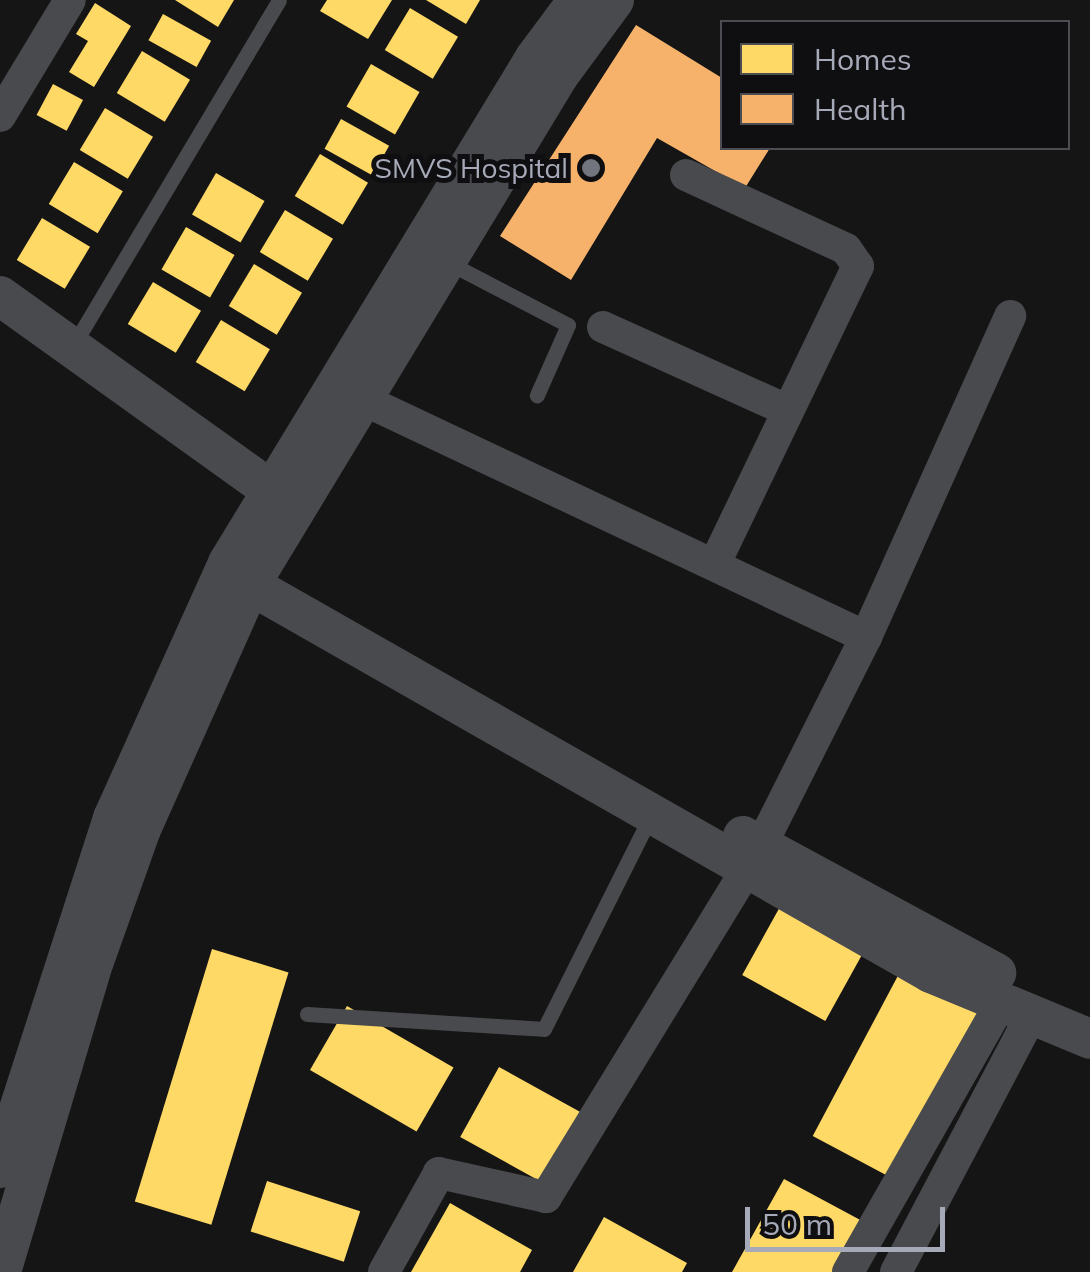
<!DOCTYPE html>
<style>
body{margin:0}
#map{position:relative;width:1090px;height:1272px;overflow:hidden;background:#151515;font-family:Mulish,sans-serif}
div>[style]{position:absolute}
.homes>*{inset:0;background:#ffd966;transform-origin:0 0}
.health>*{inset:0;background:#f6b26b}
.service>*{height:15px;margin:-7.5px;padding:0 7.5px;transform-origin:7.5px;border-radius:7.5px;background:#494a4e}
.minor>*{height:32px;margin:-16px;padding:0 16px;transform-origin:16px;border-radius:16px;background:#494a4e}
.tertiary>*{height:40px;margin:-20px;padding:0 20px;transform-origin:20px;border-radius:20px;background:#494a4e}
.dots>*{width:28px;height:28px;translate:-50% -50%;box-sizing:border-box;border:5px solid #0f0f11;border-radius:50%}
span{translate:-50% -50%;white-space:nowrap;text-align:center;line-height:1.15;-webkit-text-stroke:10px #0f0f11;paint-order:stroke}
.poi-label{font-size:28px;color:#a6a9b7}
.right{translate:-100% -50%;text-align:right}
.legend{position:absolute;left:720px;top:20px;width:350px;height:130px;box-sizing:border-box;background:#0f0f11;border:2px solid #4b4d53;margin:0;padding:12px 18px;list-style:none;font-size:30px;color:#a6a9b7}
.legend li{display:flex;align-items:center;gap:20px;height:50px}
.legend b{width:50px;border:2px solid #4b4d53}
.scale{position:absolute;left:745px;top:1207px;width:200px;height:45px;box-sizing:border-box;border:5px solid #a6a9b7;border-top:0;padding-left:12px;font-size:30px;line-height:35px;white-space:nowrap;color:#a6a9b7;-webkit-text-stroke:8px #0f0f11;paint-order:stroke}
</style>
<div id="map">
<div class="homes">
<i style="clip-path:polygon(175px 0,234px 0,218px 27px)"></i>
<i style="clip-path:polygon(327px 0,392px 0,368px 39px,320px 11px)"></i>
<i style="clip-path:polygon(426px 0,480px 0,466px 24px)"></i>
<i style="clip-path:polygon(95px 3px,131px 26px,94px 87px,69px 72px,88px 41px,76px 34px)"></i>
<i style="left:410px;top:8px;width:56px;height:49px;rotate:31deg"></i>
<i style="left:163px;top:14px;width:55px;height:30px;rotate:29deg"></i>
<i style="left:142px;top:51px;width:56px;height:49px;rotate:31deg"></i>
<i style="left:371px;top:64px;width:56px;height:49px;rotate:30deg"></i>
<i style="left:53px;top:84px;width:34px;height:35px;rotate:28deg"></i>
<i style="left:105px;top:108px;width:56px;height:49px;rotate:31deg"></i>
<i style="left:341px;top:119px;width:55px;height:34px;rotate:29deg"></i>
<i style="left:320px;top:154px;width:56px;height:49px;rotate:31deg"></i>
<i style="left:74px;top:162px;width:57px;height:49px;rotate:31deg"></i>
<i style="left:216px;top:173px;width:56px;height:48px;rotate:30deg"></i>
<i style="left:285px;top:210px;width:56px;height:49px;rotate:31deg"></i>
<i style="left:42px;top:218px;width:56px;height:49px;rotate:31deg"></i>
<i style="left:186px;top:227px;width:56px;height:49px;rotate:30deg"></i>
<i style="left:254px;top:264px;width:56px;height:49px;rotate:31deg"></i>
<i style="left:153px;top:282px;width:56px;height:49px;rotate:31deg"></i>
<i style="left:221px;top:320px;width:57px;height:49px;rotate:31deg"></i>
<i style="left:781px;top:905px;width:95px;height:80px;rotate:29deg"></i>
<i style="left:212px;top:949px;width:80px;height:264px;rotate:17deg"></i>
<i style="left:901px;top:970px;width:91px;height:188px;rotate:28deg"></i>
<i style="left:347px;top:1006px;width:123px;height:74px;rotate:30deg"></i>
<i style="left:499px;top:1067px;width:95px;height:80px;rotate:29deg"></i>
<i style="clip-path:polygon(784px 1179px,864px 1222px,836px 1272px,732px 1272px)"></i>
<i style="left:267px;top:1181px;width:98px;height:53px;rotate:18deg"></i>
<i style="clip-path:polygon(450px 1203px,532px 1250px,520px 1272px,411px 1272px)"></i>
<i style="clip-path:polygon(604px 1217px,687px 1263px,682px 1272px,573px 1272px)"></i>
</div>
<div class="health">
<i style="clip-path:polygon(636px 25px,722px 78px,722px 148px,770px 148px,745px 188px,657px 138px,571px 280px,500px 236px)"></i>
</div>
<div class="service">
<i style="left:449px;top:263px;width:134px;rotate:27.5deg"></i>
<i style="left:568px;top:325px;width:77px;rotate:113.9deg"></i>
<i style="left:74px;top:344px;width:400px;rotate:-59.2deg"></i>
<i style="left:307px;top:1014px;width:237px;rotate:3.6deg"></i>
<i style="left:544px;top:1029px;width:237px;rotate:-63.4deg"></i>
</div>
<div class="minor">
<i style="left:0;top:116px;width:135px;rotate:-58.9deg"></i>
<i style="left:686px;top:175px;width:176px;rotate:24.8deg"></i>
<i style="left:846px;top:249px;width:21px;rotate:55deg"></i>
<i style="left:858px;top:266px;width:330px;rotate:115.7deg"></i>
<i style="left:603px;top:327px;width:200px;rotate:24.3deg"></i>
<i style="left:366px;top:401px;width:553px;rotate:25.27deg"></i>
<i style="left:866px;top:637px;width:234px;rotate:116.7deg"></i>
<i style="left:761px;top:846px;width:412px;rotate:121.5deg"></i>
<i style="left:546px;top:1197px;width:110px;rotate:-167.4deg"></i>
<i style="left:439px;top:1173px;width:113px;rotate:119.1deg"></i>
<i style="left:866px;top:637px;width:352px;rotate:-65.8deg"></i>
<i style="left:848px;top:1272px;width:308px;rotate:-60.4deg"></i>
<i style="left:896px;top:1272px;width:287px;rotate:-62.2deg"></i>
</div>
<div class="tertiary">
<i style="left:0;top:296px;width:355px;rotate:35.6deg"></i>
<i style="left:250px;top:585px;width:784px;rotate:29.67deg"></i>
<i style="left:931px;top:973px;width:172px;rotate:22.5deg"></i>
<i style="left:743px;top:836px;width:288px;rotate:28.4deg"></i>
<i style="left:0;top:1168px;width:368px;rotate:-72.1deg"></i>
<i style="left:113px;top:818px;width:280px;rotate:-65.7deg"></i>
<i style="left:228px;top:563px;width:591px;rotate:-58.7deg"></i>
<i style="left:535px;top:58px;width:72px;rotate:-53.4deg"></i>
<i style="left:1px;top:1272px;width:325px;rotate:-73.4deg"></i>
<i style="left:94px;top:961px;width:140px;rotate:-70.4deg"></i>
<i style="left:141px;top:829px;width:267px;rotate:-65.9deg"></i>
<i style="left:250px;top:585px;width:596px;rotate:-58.79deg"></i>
<i style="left:559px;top:75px;width:93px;rotate:-53.7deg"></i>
</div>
<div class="dots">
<i style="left:591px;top:168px;background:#73757e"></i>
</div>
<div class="poi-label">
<span class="right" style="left:568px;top:168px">SMVS Hospital</span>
</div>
<ul class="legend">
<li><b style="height:28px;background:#ffd966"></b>Homes</li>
<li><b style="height:28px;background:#f6b26b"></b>Health</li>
</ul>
<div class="scale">50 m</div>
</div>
